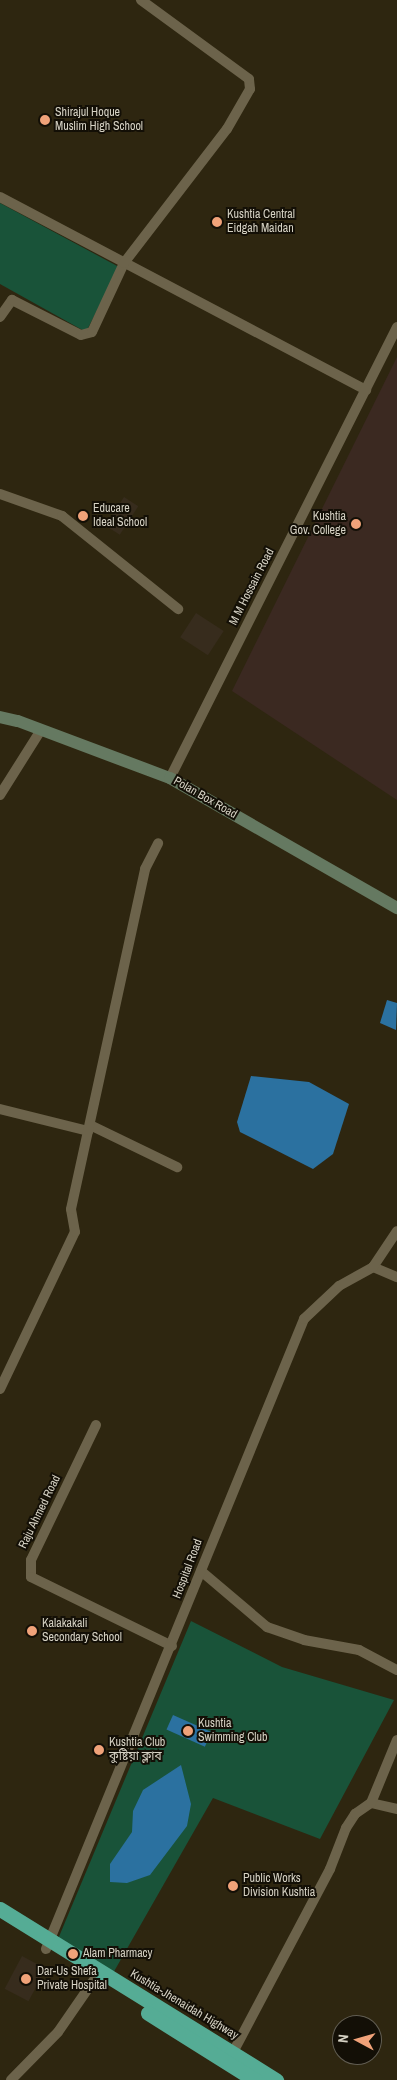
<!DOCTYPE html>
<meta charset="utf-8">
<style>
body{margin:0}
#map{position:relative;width:397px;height:2080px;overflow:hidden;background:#2e2610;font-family:"Archivo Narrow","Noto Sans Bengali",sans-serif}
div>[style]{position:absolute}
.education>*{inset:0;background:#3b2921}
.medical>*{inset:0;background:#372c1d;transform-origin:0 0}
.green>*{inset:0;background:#195339}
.water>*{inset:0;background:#2b71a0;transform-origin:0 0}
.street>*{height:10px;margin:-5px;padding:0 5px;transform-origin:5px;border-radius:5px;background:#6c634b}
.secondary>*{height:12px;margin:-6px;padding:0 6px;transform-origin:6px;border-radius:6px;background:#657961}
.highway>*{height:15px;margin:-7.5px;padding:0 7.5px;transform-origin:7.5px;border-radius:7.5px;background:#55ac95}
.dots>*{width:14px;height:14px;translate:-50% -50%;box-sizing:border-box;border:2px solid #130f06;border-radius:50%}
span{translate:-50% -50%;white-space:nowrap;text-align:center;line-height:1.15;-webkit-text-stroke:4px #130f06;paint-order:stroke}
.poi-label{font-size:12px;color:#d6d2c4}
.left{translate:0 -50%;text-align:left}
.right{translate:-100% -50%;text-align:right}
.street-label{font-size:12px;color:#d6d2c4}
.north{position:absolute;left:332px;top:2015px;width:50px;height:50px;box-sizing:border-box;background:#130f06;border:1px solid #615d52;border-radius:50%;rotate:276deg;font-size:14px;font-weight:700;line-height:20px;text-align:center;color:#d6d2c4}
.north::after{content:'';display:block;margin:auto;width:18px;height:22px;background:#f0a279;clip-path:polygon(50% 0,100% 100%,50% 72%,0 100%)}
</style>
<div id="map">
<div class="education">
<i style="clip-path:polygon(397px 357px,397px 800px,232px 691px)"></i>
</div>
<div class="medical">
<i style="left:124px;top:497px;width:17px;height:34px;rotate:33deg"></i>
<i style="left:196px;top:613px;width:33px;height:29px;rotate:33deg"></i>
<i style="left:22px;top:1956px;width:27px;height:37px;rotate:28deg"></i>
</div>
<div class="green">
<i style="clip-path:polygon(0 203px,119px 267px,86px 332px,0 284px)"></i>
<i style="clip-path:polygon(191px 1621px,282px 1667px,394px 1700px,320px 1839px,213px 1798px,112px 1975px,58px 1939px)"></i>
</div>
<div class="water">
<i style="clip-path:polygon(387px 1000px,397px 1003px,396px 1030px,380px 1023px)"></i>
<i style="clip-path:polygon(251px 1076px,309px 1082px,349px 1104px,333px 1154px,313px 1169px,240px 1132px,237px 1122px)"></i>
<i style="left:173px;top:1715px;width:42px;height:16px;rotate:24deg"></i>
<i style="clip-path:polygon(181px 1765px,191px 1804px,187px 1826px,150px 1875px,127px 1883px,110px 1882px,110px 1864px,132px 1832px,133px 1811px,143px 1790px)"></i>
</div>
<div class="street">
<i style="left:0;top:197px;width:414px;rotate:27.8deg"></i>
<i style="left:0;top:317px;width:21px;rotate:-55deg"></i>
<i style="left:12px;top:300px;width:77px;rotate:26.9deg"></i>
<i style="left:81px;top:335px;width:11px;rotate:-15deg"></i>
<i style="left:92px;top:332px;width:76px;rotate:-65.1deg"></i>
<i style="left:124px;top:263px;width:169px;rotate:-52.5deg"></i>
<i style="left:227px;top:129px;width:46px;rotate:-60.1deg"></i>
<i style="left:250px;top:89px;width:10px;rotate:-96deg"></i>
<i style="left:249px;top:79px;width:134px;rotate:-143.8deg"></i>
<i style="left:0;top:494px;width:66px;rotate:19.5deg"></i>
<i style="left:62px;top:516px;width:149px;rotate:38.7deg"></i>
<i style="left:170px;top:778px;width:505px;rotate:-63.28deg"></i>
<i style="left:0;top:795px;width:77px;rotate:-57.8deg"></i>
<i style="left:0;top:1109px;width:91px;rotate:14deg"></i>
<i style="left:90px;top:1125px;width:97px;rotate:25.8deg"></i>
<i style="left:373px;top:1267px;width:26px;rotate:23deg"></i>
<i style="left:0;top:1389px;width:174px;rotate:-64.5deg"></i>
<i style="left:75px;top:1232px;width:23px;rotate:-100deg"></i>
<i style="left:71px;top:1209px;width:348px;rotate:-77.7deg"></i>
<i style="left:145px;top:869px;width:29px;rotate:-63deg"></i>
<i style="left:96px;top:1425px;width:150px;rotate:115.7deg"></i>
<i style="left:31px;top:1560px;width:17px;rotate:90deg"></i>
<i style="left:31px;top:1577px;width:157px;rotate:26.1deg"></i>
<i style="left:201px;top:1571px;width:87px;rotate:40.3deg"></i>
<i style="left:267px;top:1627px;width:39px;rotate:19deg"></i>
<i style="left:304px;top:1640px;width:56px;rotate:10.3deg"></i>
<i style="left:359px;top:1650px;width:43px;rotate:27.8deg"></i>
<i style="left:371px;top:1803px;width:27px;rotate:13deg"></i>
<i style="left:46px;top:1949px;width:681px;rotate:-67.73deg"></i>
<i style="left:304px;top:1319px;width:48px;rotate:-43.3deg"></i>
<i style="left:339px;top:1286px;width:39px;rotate:-29deg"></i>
<i style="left:373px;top:1267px;width:43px;rotate:-56.3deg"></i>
<i style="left:230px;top:2058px;width:214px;rotate:-62.1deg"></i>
<i style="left:330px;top:1869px;width:44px;rotate:-68.7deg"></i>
<i style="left:346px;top:1828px;width:17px;rotate:-57deg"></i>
<i style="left:355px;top:1814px;width:19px;rotate:-35deg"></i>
<i style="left:371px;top:1803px;width:68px;rotate:-67.6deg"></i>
<i style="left:11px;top:2080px;width:67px;rotate:-45.6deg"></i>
<i style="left:58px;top:2032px;width:63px;rotate:-55.3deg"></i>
</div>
<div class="secondary">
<i style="left:0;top:717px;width:18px;rotate:13deg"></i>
<i style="left:18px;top:721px;width:162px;rotate:20.6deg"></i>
<i style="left:170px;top:778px;width:262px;rotate:29.8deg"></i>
</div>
<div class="highway">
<i style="left:0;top:1909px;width:325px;rotate:31.8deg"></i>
<i style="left:148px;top:2013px;width:126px;rotate:32.1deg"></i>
</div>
<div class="dots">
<i style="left:45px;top:120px;background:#f0a279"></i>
<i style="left:217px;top:222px;background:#f0a279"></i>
<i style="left:83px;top:516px;background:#f0a279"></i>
<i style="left:356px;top:524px;background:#f0a279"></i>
<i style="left:32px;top:1631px;background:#f0a279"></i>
<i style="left:188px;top:1731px;background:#f0a279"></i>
<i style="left:99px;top:1750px;background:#f0a279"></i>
<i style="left:233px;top:1886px;background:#f0a279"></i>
<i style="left:73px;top:1954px;background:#f0a279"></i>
<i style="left:26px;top:1979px;background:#f0a279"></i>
</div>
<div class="poi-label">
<span class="left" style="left:55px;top:120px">Shirajul Hoque<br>Muslim High School</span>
<span class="left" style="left:227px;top:222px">Kushtia Central<br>Eidgah Maidan</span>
<span class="left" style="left:93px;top:516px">Educare<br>Ideal School</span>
<span class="right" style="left:346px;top:524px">Kushtia<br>Gov. College</span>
<span class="left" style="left:42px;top:1631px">Kalakakali<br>Secondary School</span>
<span class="left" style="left:198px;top:1731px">Kushtia<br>Swimming Club</span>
<span class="left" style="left:109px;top:1750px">Kushtia Club<br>কুষ্টিয়া ক্লাব</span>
<span class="left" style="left:243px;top:1886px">Public Works<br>Division Kushtia</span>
<span class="left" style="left:83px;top:1954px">Alam Pharmacy</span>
<span class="left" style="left:37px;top:1979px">Dar-Us Shefa<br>Private Hospital</span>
</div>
<div class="street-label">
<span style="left:252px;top:587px;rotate:-63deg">M M Hossain Road</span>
<span style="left:205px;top:798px;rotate:30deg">Polan Box Road</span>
<span style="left:40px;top:1512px;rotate:-64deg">Raju Ahmed Road</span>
<span style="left:188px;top:1569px;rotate:-69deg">Hospital Road</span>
<span style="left:184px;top:2005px;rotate:31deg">Kushtia-Jhenaidah Highway</span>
</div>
<div class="north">N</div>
</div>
